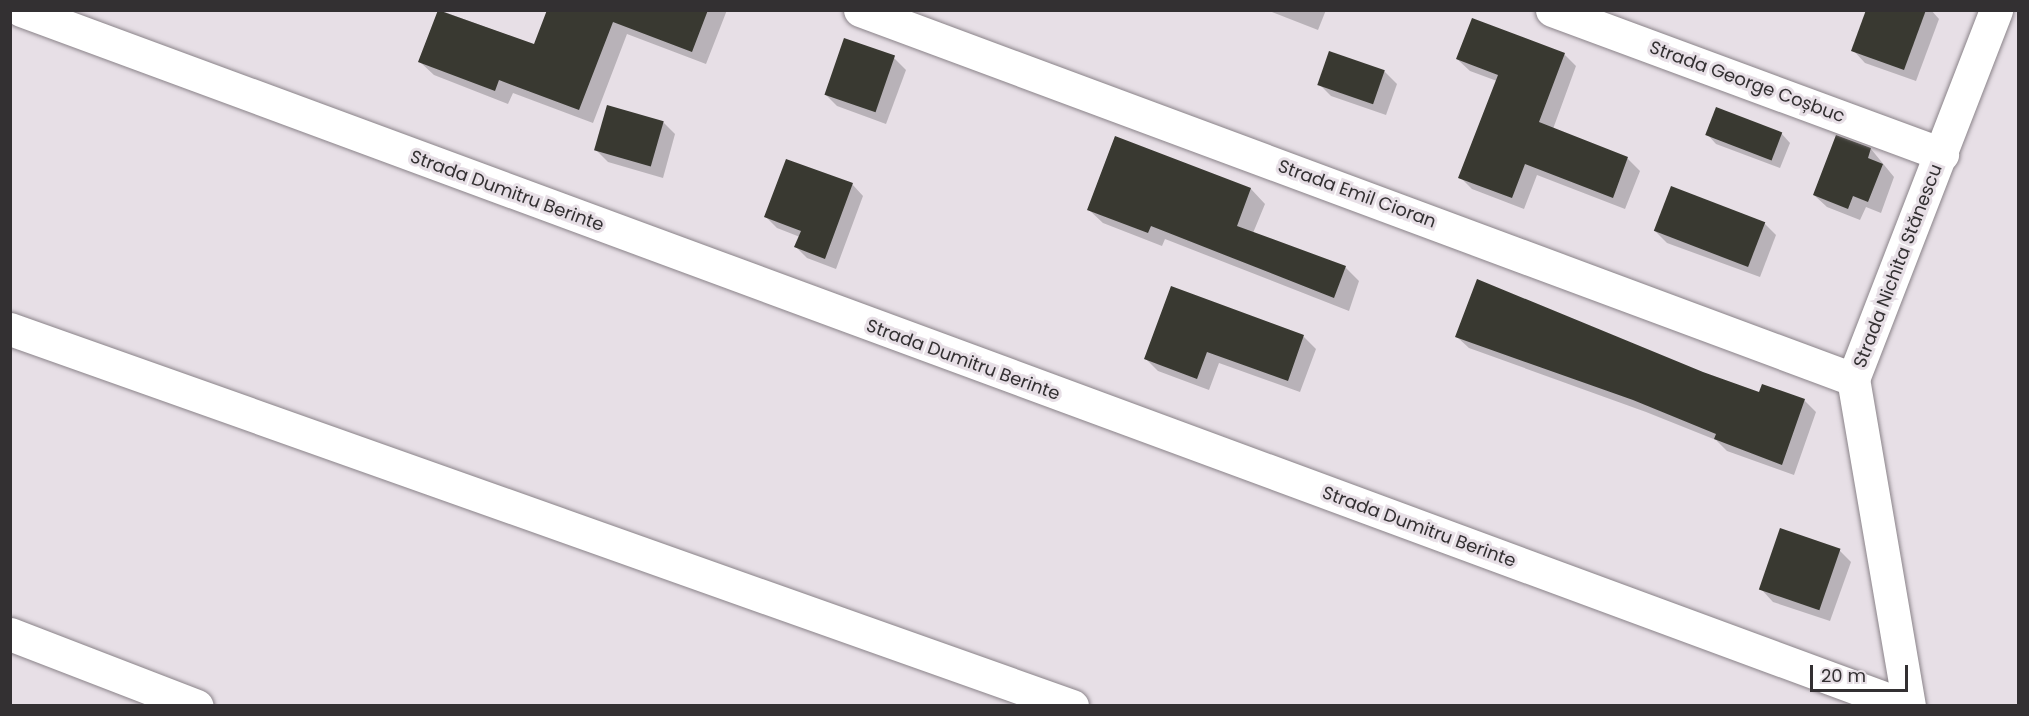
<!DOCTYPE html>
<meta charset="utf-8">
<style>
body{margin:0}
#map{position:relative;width:2029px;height:716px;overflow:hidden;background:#e7dfe6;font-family:Poppins,sans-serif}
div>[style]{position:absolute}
.shadow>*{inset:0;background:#0003}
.building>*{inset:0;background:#393931;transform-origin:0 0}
.roads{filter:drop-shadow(0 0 2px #8a8389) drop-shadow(0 0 2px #8a8389)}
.minor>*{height:33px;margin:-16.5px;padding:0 16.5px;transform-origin:16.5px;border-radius:16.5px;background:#fff}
span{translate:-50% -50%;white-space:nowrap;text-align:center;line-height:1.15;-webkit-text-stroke:6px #e7dfe6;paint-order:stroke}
.street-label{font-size:18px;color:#333032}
.frame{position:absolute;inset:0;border:12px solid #333032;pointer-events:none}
.scale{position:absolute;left:1810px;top:665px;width:98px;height:27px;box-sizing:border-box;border:3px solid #333032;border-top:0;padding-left:8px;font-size:18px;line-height:21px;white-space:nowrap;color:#333032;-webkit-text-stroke:4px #e7dfe6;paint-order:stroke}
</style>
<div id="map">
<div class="shadow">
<i style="clip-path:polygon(439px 10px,535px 45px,548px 10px,727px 10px,706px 64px,627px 34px,593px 123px,513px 93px,508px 104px,434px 75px,420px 62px)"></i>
<i style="clip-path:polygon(1267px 10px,1326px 10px,1318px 30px)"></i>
<i style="clip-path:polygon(1868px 10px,1931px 10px,1939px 19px,1916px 81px,1865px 63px,1853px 50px)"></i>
<i style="clip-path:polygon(1564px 54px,1576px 66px,1553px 129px,1628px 159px,1640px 171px,1625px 209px,1537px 175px,1524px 209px,1472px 189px,1460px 177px,1497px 81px,1470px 71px,1457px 59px)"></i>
<i style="clip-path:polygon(894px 58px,906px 70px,886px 124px,837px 106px,825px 94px)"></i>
<i style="clip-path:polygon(1384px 71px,1397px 84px,1386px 115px,1331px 96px,1319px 84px)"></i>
<i style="clip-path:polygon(663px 122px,675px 134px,663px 178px,608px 162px,596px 150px)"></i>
<i style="clip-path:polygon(1781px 133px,1790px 143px,1780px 168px,1716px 144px,1707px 134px)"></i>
<i style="clip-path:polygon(1115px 137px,1251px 189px,1265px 204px,1253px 233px,1345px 267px,1359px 281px,1349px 311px,1165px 239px,1162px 246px,1103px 223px,1088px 209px)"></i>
<i style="clip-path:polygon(1837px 137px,1871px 149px,1894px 177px,1881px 213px,1866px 207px,1860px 220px,1827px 207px,1814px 195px)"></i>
<i style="clip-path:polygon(852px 184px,863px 196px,836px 269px,807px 258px,796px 247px,800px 237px,777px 228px,766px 217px)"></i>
<i style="clip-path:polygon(1764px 223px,1776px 235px,1760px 277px,1667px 243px,1655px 231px)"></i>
<i style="clip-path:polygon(1172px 288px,1304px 337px,1316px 349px,1300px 392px,1219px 363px,1209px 390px,1158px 371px,1146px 359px)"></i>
<i style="clip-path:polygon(1457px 337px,1703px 374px,1760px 394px,1804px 400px,1816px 412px,1794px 475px,1727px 451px,1716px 440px,1646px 412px,1469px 348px)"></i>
<i style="clip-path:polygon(1839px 550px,1851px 562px,1830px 621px,1773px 602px,1761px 589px)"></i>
</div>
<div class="building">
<i style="clip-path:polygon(438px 10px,534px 44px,547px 10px,708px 10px,692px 52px,613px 22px,579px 110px,499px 80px,495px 91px,418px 62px)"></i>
<i style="clip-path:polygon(1866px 10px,1926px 10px,1904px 70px,1851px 51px)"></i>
<i style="clip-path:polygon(1472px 18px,1565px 53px,1539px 122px,1628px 157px,1613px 198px,1525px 164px,1512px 198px,1458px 178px,1498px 75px,1456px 59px)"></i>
<i style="left:844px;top:38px;width:54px;height:60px;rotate:19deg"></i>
<i style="left:1329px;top:51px;width:59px;height:36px;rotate:19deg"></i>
<i style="left:607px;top:105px;width:59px;height:47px;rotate:16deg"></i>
<i style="left:1716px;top:107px;width:71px;height:30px;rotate:21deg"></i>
<i style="clip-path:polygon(1836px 135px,1871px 148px,1868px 158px,1883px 164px,1868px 202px,1853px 196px,1848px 209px,1813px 195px)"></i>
<i style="clip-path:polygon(1115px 136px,1251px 188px,1237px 226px,1346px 266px,1334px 298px,1151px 226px,1148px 233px,1087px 210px)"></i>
<i style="clip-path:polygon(786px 159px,853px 183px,825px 259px,794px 247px,801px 231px,764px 217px)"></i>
<i style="left:1671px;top:186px;width:101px;height:48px;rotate:21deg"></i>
<i style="clip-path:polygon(1477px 279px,1703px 372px,1759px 392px,1762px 384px,1805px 399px,1782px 465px,1714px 439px,1716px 434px,1633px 400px,1455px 337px)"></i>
<i style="clip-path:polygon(1171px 286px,1304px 335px,1288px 381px,1207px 352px,1197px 379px,1144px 359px)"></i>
<i style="left:1780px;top:528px;width:64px;height:65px;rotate:19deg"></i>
</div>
<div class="roads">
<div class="minor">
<i style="left:21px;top:10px;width:2009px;rotate:20.27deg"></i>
<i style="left:860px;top:10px;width:1059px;rotate:20.39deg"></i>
<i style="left:1552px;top:10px;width:416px;rotate:20.3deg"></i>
<i style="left:10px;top:329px;width:1127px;rotate:19.54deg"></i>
<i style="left:10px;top:634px;width:200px;rotate:21.1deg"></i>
<i style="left:1909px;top:706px;width:332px;rotate:-99.7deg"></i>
<i style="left:1853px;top:379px;width:396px;rotate:-68.8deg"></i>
</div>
</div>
<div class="street-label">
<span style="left:1747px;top:82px;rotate:20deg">Strada George Coșbuc</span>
<span style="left:507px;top:191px;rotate:20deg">Strada Dumitru Berinte</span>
<span style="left:1357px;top:194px;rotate:20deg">Strada Emil Cioran</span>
<span style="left:1898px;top:266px;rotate:-69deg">Strada Nichita Stănescu</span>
<span style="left:963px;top:360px;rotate:20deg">Strada Dumitru Berinte</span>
<span style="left:1419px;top:527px;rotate:20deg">Strada Dumitru Berinte</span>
</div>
<div class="frame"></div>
<div class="scale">20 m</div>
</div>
